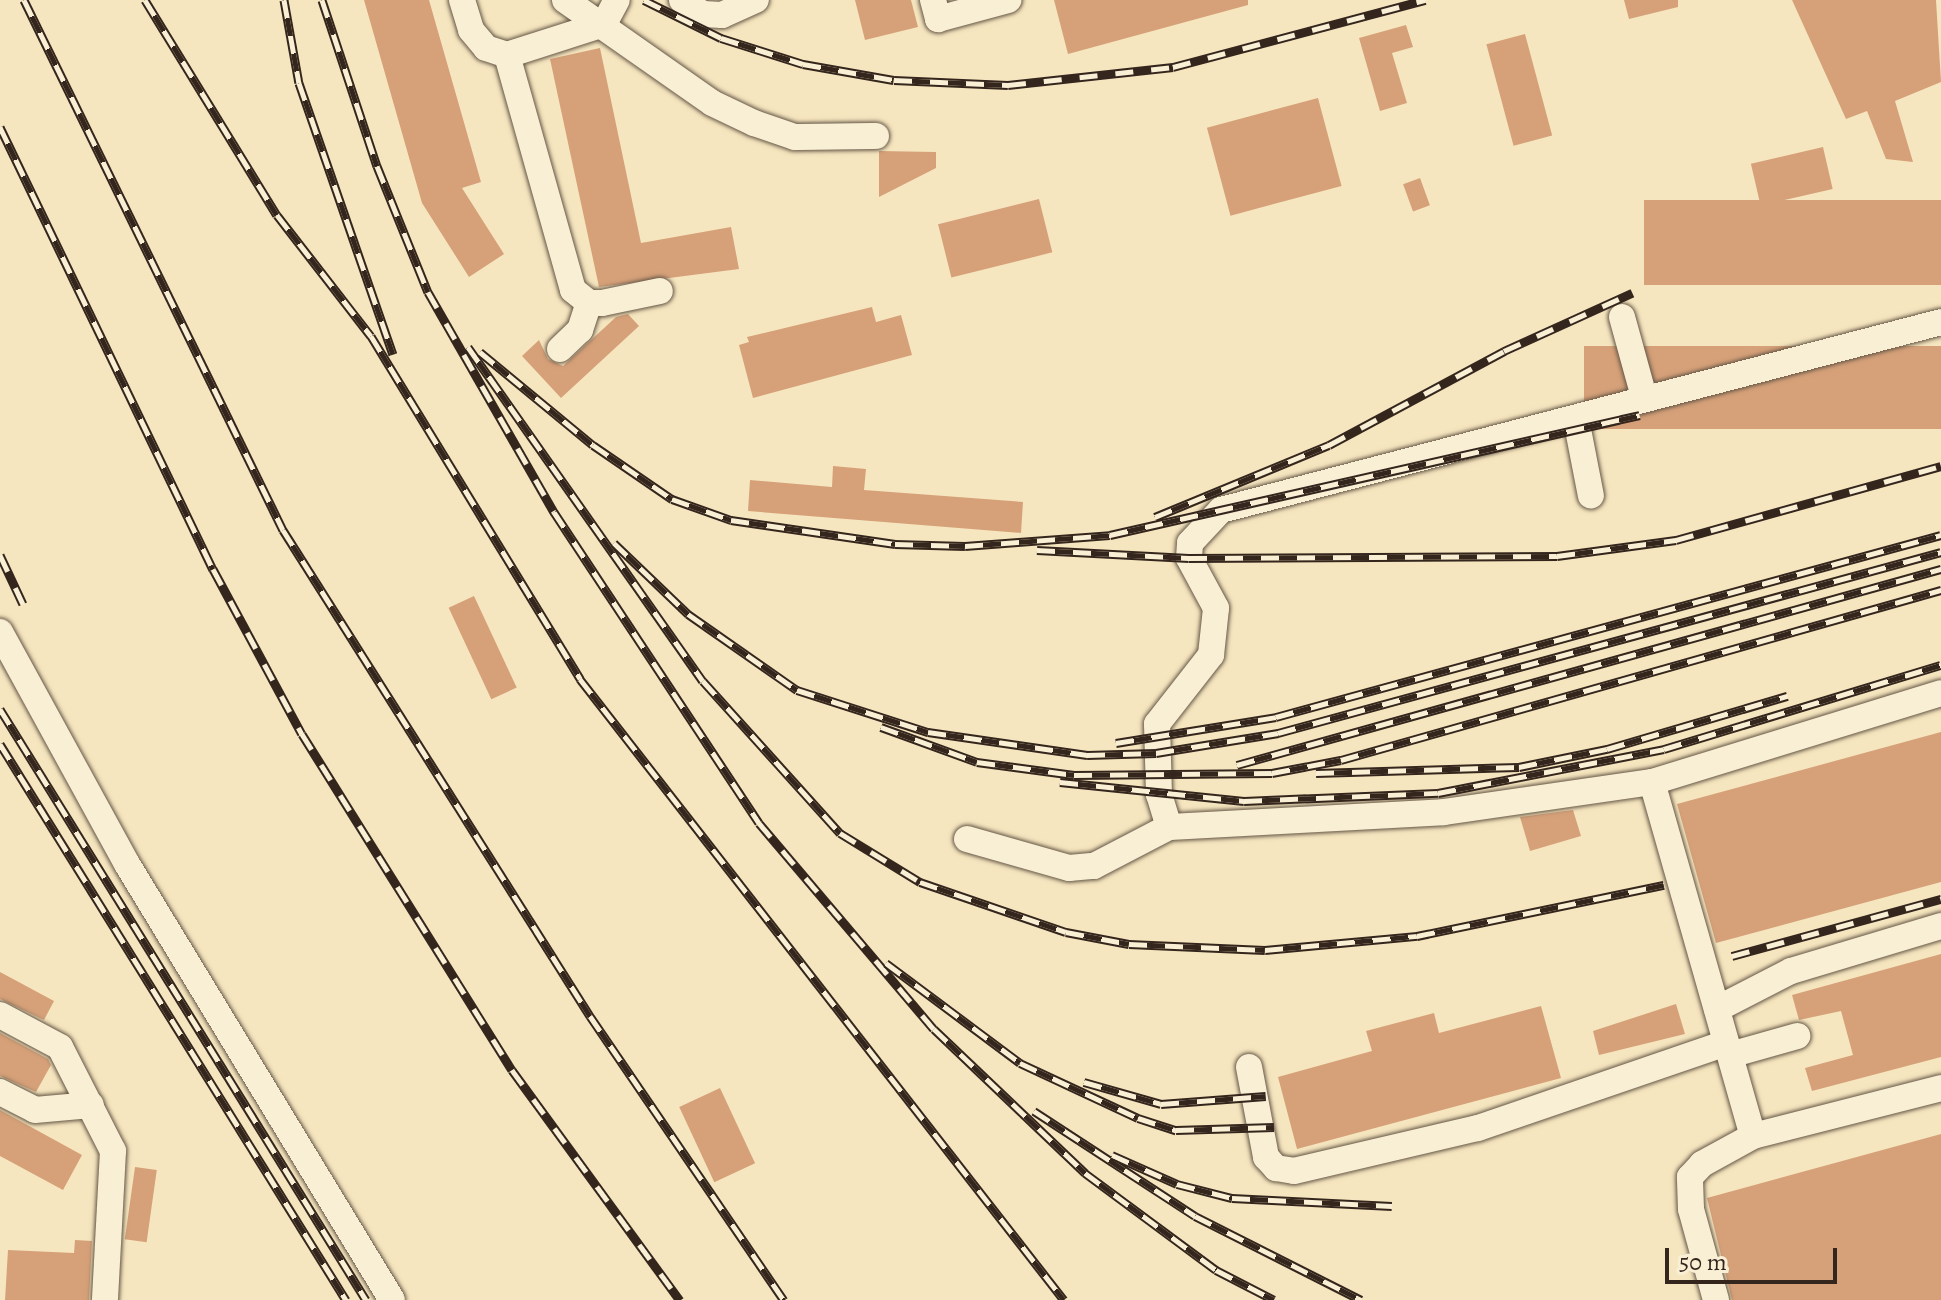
<!DOCTYPE html>
<style>
body{margin:0}
#map{position:relative;width:1941px;height:1300px;overflow:hidden;background:#f6e6bf;font-family:Alegreya,serif}
div>[style]{position:absolute}
.building>*{inset:0;background:#d6a179;transform-origin:0 0}
.roads{filter:drop-shadow(0 0 2px #645646) drop-shadow(0 0 2px #645646)}
.minor>*{height:26px;margin:-13px;padding:0 13px;transform-origin:13px;border-radius:13px;background:#f9efd5}
.rail>*{height:9px;margin-top:-4.5px;transform-origin:0;background:repeating-linear-gradient(90deg,#f9efd5 0 18px,#34261d 0 36px);box-sizing:border-box;border-block:2px solid #34261d}
span{translate:-50% -50%;white-space:nowrap;text-align:center;line-height:1.15;-webkit-text-stroke:7px #f9efd5;paint-order:stroke}
.scale{position:absolute;left:1665px;top:1248px;width:172px;height:36px;box-sizing:border-box;border:4px solid #34261d;border-top:0;padding-left:10px;font-size:24px;line-height:28px;white-space:nowrap;color:#34261d;-webkit-text-stroke:6px #f9efd5;paint-order:stroke}
</style>
<div id="map">
<div class="building">
<i style="clip-path:polygon(364px 0,429px 0,481px 182px,462px 188px,504px 254px,469px 277px,422px 203px)"></i>
<i style="clip-path:polygon(855px 0,911px 0,918px 27px,865px 40px)"></i>
<i style="clip-path:polygon(1054px 0,1248px 0,1248px 5px,1068px 54px)"></i>
<i style="clip-path:polygon(1624px 0,1678px 0,1678px 7px,1629px 19px)"></i>
<i style="clip-path:polygon(1792px 0,1936px 0,1941px 82px,1895px 101px,1913px 162px,1886px 159px,1867px 111px,1846px 119px)"></i>
<i style="clip-path:polygon(1406px 25px,1413px 47px,1392px 53px,1407px 103px,1380px 111px,1359px 38px)"></i>
<i style="left:1525px;top:34px;width:105px;height:40px;rotate:75deg"></i>
<i style="clip-path:polygon(600px 48px,641px 243px,731px 227px,739px 269px,599px 287px,550px 59px)"></i>
<i style="left:1318px;top:98px;width:91px;height:115px;rotate:75deg"></i>
<i style="left:1823px;top:147px;width:43px;height:74px;rotate:77deg"></i>
<i style="clip-path:polygon(879px 151px,936px 152px,936px 168px,879px 197px)"></i>
<i style="left:1420px;top:178px;width:29px;height:18px;rotate:70deg"></i>
<i style="left:1039px;top:199px;width:55px;height:104px;rotate:76deg"></i>
<i style="left:1941px;top:200px;width:85px;height:297px;rotate:90deg"></i>
<i style="clip-path:polygon(872px 307px,876px 322px,901px 315px,912px 355px,753px 398px,739px 345px,749px 342px,747px 337px)"></i>
<i style="clip-path:polygon(628px 314px,639px 326px,561px 398px,522px 356px,539px 340px,548px 359px,563px 366px,616px 317px)"></i>
<i style="left:1941px;top:346px;width:83px;height:357px;rotate:90deg"></i>
<i style="clip-path:polygon(833px 466px,866px 469px,864px 490px,1023px 502px,1021px 533px,748px 511px,750px 480px,832px 487px)"></i>
<i style="left:474px;top:596px;width:101px;height:28px;rotate:65deg"></i>
<i style="clip-path:polygon(1941px 732px,1941px 882px,1716px 943px,1677px 804px)"></i>
<i style="clip-path:polygon(1573px 810px,1581px 836px,1530px 851px,1520px 817px)"></i>
<i style="clip-path:polygon(1941px 954px,1941px 1057px,1812px 1091px,1805px 1068px,1853px 1055px,1841px 1011px,1799px 1020px,1792px 995px)"></i>
<i style="clip-path:polygon(0 972px,54px 1001px,44px 1020px,0 999px)"></i>
<i style="clip-path:polygon(1676px 1004px,1685px 1034px,1599px 1055px,1593px 1031px)"></i>
<i style="clip-path:polygon(1541px 1006px,1561px 1078px,1297px 1149px,1278px 1077px,1372px 1051px,1366px 1031px,1434px 1013px,1439px 1033px)"></i>
<i style="clip-path:polygon(0 1033px,48px 1059px,51px 1065px,36px 1092px,0 1076px)"></i>
<i style="left:720px;top:1088px;width:83px;height:45px;rotate:65deg"></i>
<i style="clip-path:polygon(0 1110px,82px 1155px,63px 1190px,0 1156px)"></i>
<i style="clip-path:polygon(1941px 1134px,1941px 1300px,1732px 1300px,1707px 1198px)"></i>
<i style="left:135px;top:1167px;width:22px;height:73px;rotate:8deg"></i>
<i style="clip-path:polygon(75px 1240px,92px 1241px,89px 1300px,5px 1300px,8px 1250px,74px 1253px)"></i>
</div>
<div class="roads">
<div class="minor">
<i style="left:462px;top:0;width:31px;rotate:73deg"></i>
<i style="left:471px;top:30px;width:23px;rotate:50deg"></i>
<i style="left:486px;top:48px;width:22px;rotate:18deg"></i>
<i style="left:507px;top:55px;width:102px;rotate:-17.7deg"></i>
<i style="left:604px;top:24px;width:27px;rotate:-62deg"></i>
<i style="left:565px;top:0;width:179px;rotate:35deg"></i>
<i style="left:712px;top:103px;width:47px;rotate:25.5deg"></i>
<i style="left:754px;top:123px;width:43px;rotate:18.9deg"></i>
<i style="left:795px;top:137px;width:81px;rotate:-0.7deg"></i>
<i style="left:682px;top:0;width:25px;rotate:34deg"></i>
<i style="left:703px;top:14px;width:19px;rotate:3deg"></i>
<i style="left:722px;top:15px;width:37px;rotate:-24deg"></i>
<i style="left:933px;top:0;width:20px;rotate:75deg"></i>
<i style="left:938px;top:19px;width:73px;rotate:-15.2deg"></i>
<i style="left:507px;top:55px;width:244px;rotate:74.3deg"></i>
<i style="left:573px;top:290px;width:21px;rotate:39deg"></i>
<i style="left:589px;top:303px;width:13px"></i>
<i style="left:602px;top:303px;width:59px;rotate:-11.7deg"></i>
<i style="left:1622px;top:317px;width:83px;rotate:74.6deg"></i>
<i style="left:560px;top:349px;width:28px;rotate:-44deg"></i>
<i style="left:580px;top:330px;width:28px;rotate:-72deg"></i>
<i style="left:1576px;top:419px;width:78px;rotate:79deg"></i>
<i style="left:0;top:632px;width:264px;rotate:61.3deg"></i>
<i style="left:127px;top:864px;width:510px;rotate:58.71deg"></i>
<i style="left:1652px;top:782px;width:368px;rotate:74.1deg"></i>
<i style="left:1753px;top:1136px;width:194px;rotate:-14.3deg"></i>
<i style="left:1169px;top:827px;width:34px;rotate:-107deg"></i>
<i style="left:1159px;top:795px;width:71px;rotate:-91.6deg"></i>
<i style="left:1157px;top:724px;width:88px;rotate:-52deg"></i>
<i style="left:1211px;top:655px;width:47px;rotate:-83.9deg"></i>
<i style="left:1216px;top:608px;width:57px;rotate:-118.4deg"></i>
<i style="left:1189px;top:558px;width:15px;rotate:-86deg"></i>
<i style="left:1190px;top:543px;width:45px;rotate:-46.8deg"></i>
<i style="left:1221px;top:510px;width:744px;rotate:-14.63deg"></i>
<i style="left:967px;top:839px;width:106px;rotate:15.9deg"></i>
<i style="left:1069px;top:868px;width:25px;rotate:-5deg"></i>
<i style="left:1094px;top:866px;width:85px;rotate:-27.5deg"></i>
<i style="left:1169px;top:827px;width:275px;rotate:-3.1deg"></i>
<i style="left:1444px;top:812px;width:210px;rotate:-8.2deg"></i>
<i style="left:1652px;top:782px;width:302px;rotate:-17.1deg"></i>
<i style="left:1717px;top:1009px;width:83px;rotate:-27.2deg"></i>
<i style="left:1791px;top:971px;width:157px;rotate:-16.7deg"></i>
<i style="left:0;top:1015px;width:68px;rotate:28.1deg"></i>
<i style="left:60px;top:1047px;width:117px;rotate:63deg"></i>
<i style="left:113px;top:1151px;width:149px;rotate:93.1deg"></i>
<i style="left:1730px;top:1055px;width:70px;rotate:-15.8deg"></i>
<i style="left:1249px;top:1067px;width:92px;rotate:79.3deg"></i>
<i style="left:1266px;top:1157px;width:15px;rotate:48deg"></i>
<i style="left:1276px;top:1168px;width:18px;rotate:9deg"></i>
<i style="left:1294px;top:1171px;width:189px;rotate:-13.2deg"></i>
<i style="left:1478px;top:1128px;width:262px;rotate:-18.9deg"></i>
<i style="left:0;top:1092px;width:39px;rotate:27deg"></i>
<i style="left:35px;top:1110px;width:56px;rotate:-5.1deg"></i>
<i style="left:1716px;top:1300px;width:94px;rotate:-105.4deg"></i>
<i style="left:1691px;top:1209px;width:32px;rotate:-92deg"></i>
<i style="left:1690px;top:1177px;width:18px;rotate:-47deg"></i>
<i style="left:1702px;top:1164px;width:58px;rotate:-28.8deg"></i>
</div>
</div>
<div class="rail">
<i style="left:24px;top:0;width:590px;rotate:63.96deg"></i>
<i style="left:283px;top:530px;width:575px;rotate:57.72deg"></i>
<i style="left:590px;top:1016px;width:344px;rotate:55.7deg"></i>
<i style="left:145px;top:0;width:252px;rotate:58.5deg"></i>
<i style="left:277px;top:215px;width:153px;rotate:52.2deg"></i>
<i style="left:371px;top:336px;width:402px;rotate:58.6deg"></i>
<i style="left:580px;top:679px;width:787px;rotate:52.07deg"></i>
<i style="left:284px;top:0;width:84px;rotate:79.8deg"></i>
<i style="left:299px;top:83px;width:287px;rotate:70.9deg"></i>
<i style="left:322px;top:0;width:175px;rotate:71.7deg"></i>
<i style="left:377px;top:166px;width:136px;rotate:68deg"></i>
<i style="left:428px;top:292px;width:254px;rotate:60.2deg"></i>
<i style="left:554px;top:512px;width:372px;rotate:56.6deg"></i>
<i style="left:759px;top:823px;width:270px;rotate:49.7deg"></i>
<i style="left:934px;top:1029px;width:209px;rotate:43.6deg"></i>
<i style="left:1085px;top:1173px;width:163px;rotate:36.5deg"></i>
<i style="left:1216px;top:1270px;width:65px;rotate:27.3deg"></i>
<i style="left:644px;top:0;width:86px;rotate:26.3deg"></i>
<i style="left:721px;top:38px;width:86px;rotate:17.6deg"></i>
<i style="left:803px;top:64px;width:92px;rotate:10deg"></i>
<i style="left:894px;top:80px;width:114px;rotate:2.5deg"></i>
<i style="left:1008px;top:85px;width:166px;rotate:-6.2deg"></i>
<i style="left:1173px;top:67px;width:261px;rotate:-14.9deg"></i>
<i style="left:0;top:127px;width:491px;rotate:64.3deg"></i>
<i style="left:213px;top:569px;width:187px;rotate:61.7deg"></i>
<i style="left:302px;top:734px;width:396px;rotate:58deg"></i>
<i style="left:512px;top:1070px;width:285px;rotate:53.9deg"></i>
<i style="left:468px;top:347px;width:408px;rotate:54.9deg"></i>
<i style="left:703px;top:681px;width:205px;rotate:48deg"></i>
<i style="left:840px;top:833px;width:94px;rotate:31.5deg"></i>
<i style="left:920px;top:882px;width:154px;rotate:18.9deg"></i>
<i style="left:1066px;top:932px;width:64px;rotate:10.8deg"></i>
<i style="left:1129px;top:944px;width:136px;rotate:2.5deg"></i>
<i style="left:1265px;top:950px;width:153px;rotate:-5.3deg"></i>
<i style="left:1417px;top:936px;width:252px;rotate:-11.7deg"></i>
<i style="left:480px;top:352px;width:146px;rotate:39.5deg"></i>
<i style="left:593px;top:445px;width:96px;rotate:34.4deg"></i>
<i style="left:672px;top:499px;width:63px;rotate:19.6deg"></i>
<i style="left:731px;top:520px;width:166px;rotate:8.3deg"></i>
<i style="left:895px;top:544px;width:70px;rotate:1.6deg"></i>
<i style="left:965px;top:546px;width:145px;rotate:-4.3deg"></i>
<i style="left:1110px;top:535px;width:543px;rotate:-12.76deg"></i>
<i style="left:1155px;top:517px;width:188px;rotate:-22.5deg"></i>
<i style="left:1329px;top:445px;width:199px;rotate:-28.2deg"></i>
<i style="left:1504px;top:351px;width:141px;rotate:-24.4deg"></i>
<i style="left:614px;top:543px;width:103px;rotate:43.8deg"></i>
<i style="left:688px;top:614px;width:133px;rotate:34.9deg"></i>
<i style="left:797px;top:690px;width:138px;rotate:17.8deg"></i>
<i style="left:928px;top:732px;width:161px;rotate:8.2deg"></i>
<i style="left:1087px;top:755px;width:69px;rotate:-1.7deg"></i>
<i style="left:1156px;top:753px;width:124px;rotate:-9.3deg"></i>
<i style="left:1278px;top:733px;width:687px;rotate:-15.27deg"></i>
<i style="left:1037px;top:550px;width:152px;rotate:3deg"></i>
<i style="left:1189px;top:558px;width:368px;rotate:-0.3deg"></i>
<i style="left:1557px;top:556px;width:120px;rotate:-7.7deg"></i>
<i style="left:1676px;top:540px;width:275px;rotate:-15.6deg"></i>
<i style="left:0;top:555px;width:54px;rotate:64.9deg"></i>
<i style="left:0;top:709px;width:695px;rotate:58.23deg"></i>
<i style="left:881px;top:727px;width:102px;rotate:20deg"></i>
<i style="left:977px;top:762px;width:98px;rotate:7.6deg"></i>
<i style="left:1074px;top:775px;width:198px;rotate:-0.6deg"></i>
<i style="left:1272px;top:773px;width:70px;rotate:-10.7deg"></i>
<i style="left:1341px;top:760px;width:624px;rotate:-15.82deg"></i>
<i style="left:1116px;top:743px;width:162px;rotate:-9.2deg"></i>
<i style="left:1276px;top:717px;width:689px;rotate:-15.31deg"></i>
<i style="left:0;top:744px;width:655px;rotate:58.11deg"></i>
<i style="left:1237px;top:765px;width:731px;rotate:-15.56deg"></i>
<i style="left:1316px;top:773px;width:203px;rotate:-1.7deg"></i>
<i style="left:1519px;top:767px;width:90px;rotate:-11.6deg"></i>
<i style="left:1607px;top:749px;width:188px;rotate:-16.4deg"></i>
<i style="left:1060px;top:782px;width:185px;rotate:5.9deg"></i>
<i style="left:1244px;top:801px;width:194px;rotate:-2.4deg"></i>
<i style="left:1438px;top:793px;width:230px;rotate:-11deg"></i>
<i style="left:1664px;top:749px;width:289px;rotate:-16.9deg"></i>
<i style="left:1732px;top:956px;width:217px;rotate:-15.3deg"></i>
<i style="left:886px;top:963px;width:167px;rotate:36.7deg"></i>
<i style="left:1020px;top:1063px;width:130px;rotate:25deg"></i>
<i style="left:1138px;top:1118px;width:40px;rotate:18deg"></i>
<i style="left:1176px;top:1130px;width:98px;rotate:-1.8deg"></i>
<i style="left:1084px;top:1082px;width:80px;rotate:15.9deg"></i>
<i style="left:1161px;top:1104px;width:105px;rotate:-4.4deg"></i>
<i style="left:1034px;top:1111px;width:192px;rotate:33.1deg"></i>
<i style="left:1195px;top:1216px;width:186px;rotate:26.8deg"></i>
<i style="left:1112px;top:1155px;width:71px;rotate:24deg"></i>
<i style="left:1177px;top:1184px;width:57px;rotate:14.3deg"></i>
<i style="left:1232px;top:1198px;width:160px;rotate:2.9deg"></i>
</div>
<div class="scale">50 m</div>
</div>
